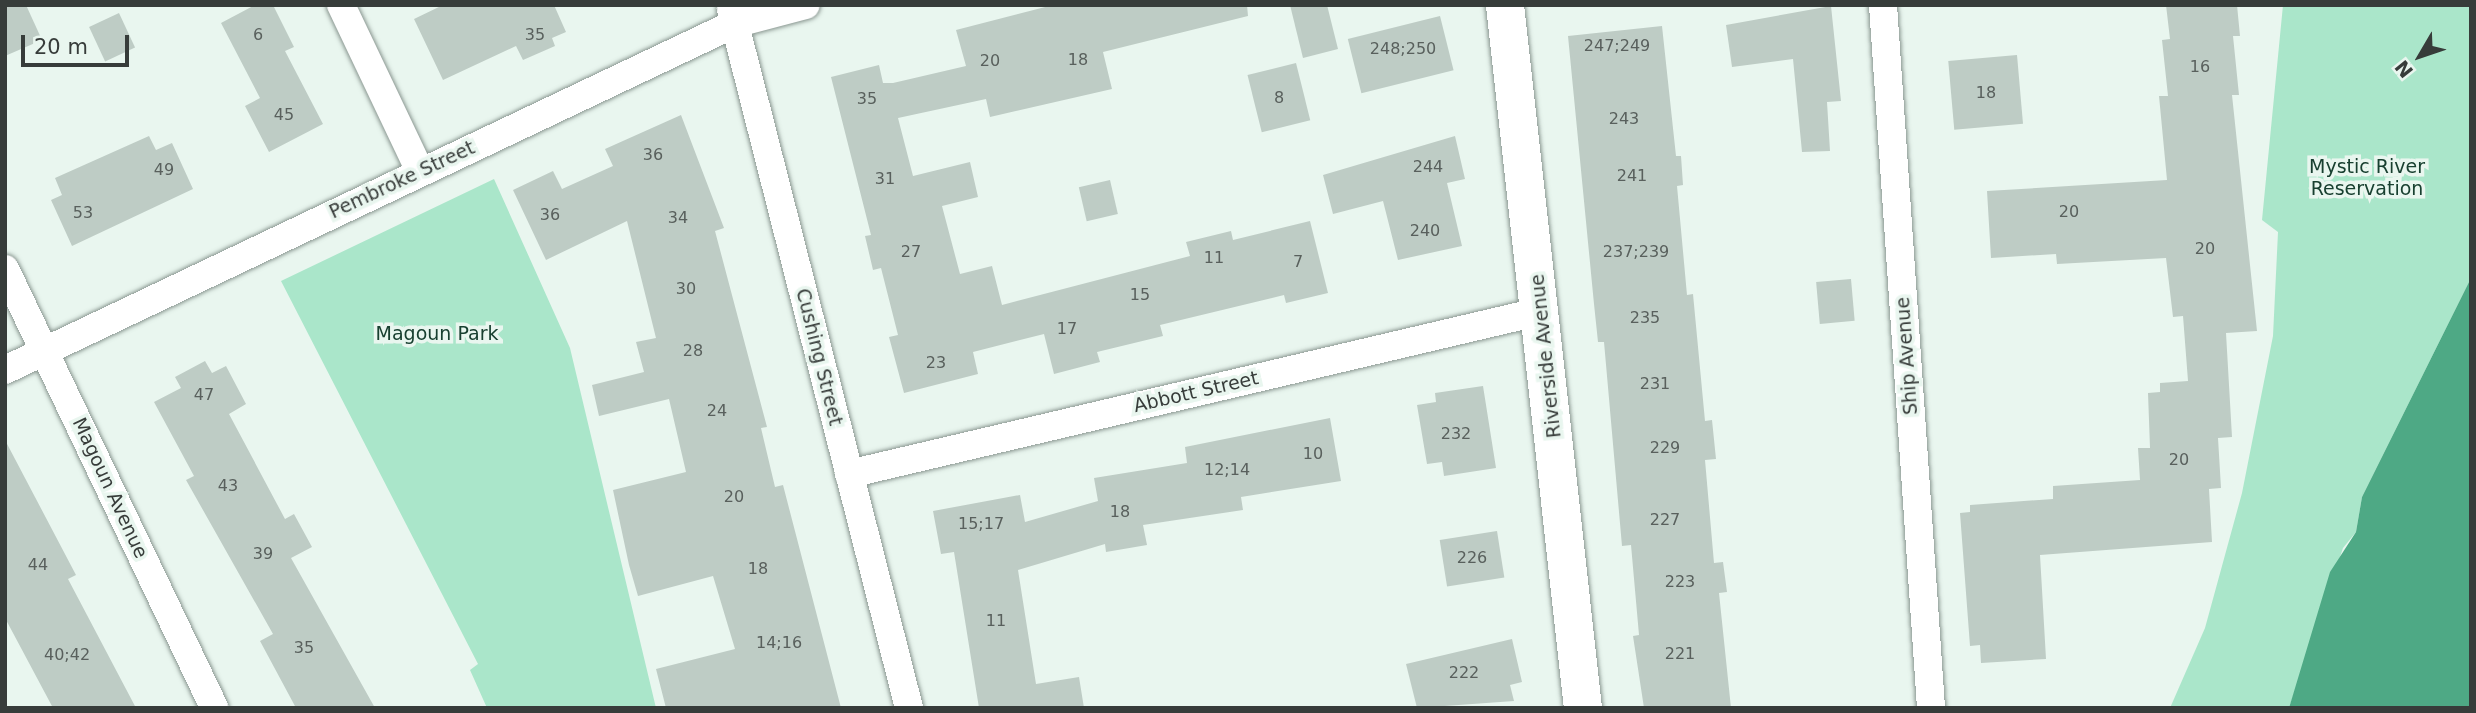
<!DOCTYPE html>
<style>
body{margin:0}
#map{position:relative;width:2476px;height:713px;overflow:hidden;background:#e9f6ef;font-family:"DejaVu Sans",sans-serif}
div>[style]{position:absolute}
.green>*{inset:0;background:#aae6ca}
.water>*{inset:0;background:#4ea985}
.building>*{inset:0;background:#beccc5;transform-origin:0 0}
.roads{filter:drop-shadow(0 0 2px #8a9791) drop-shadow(0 0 2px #8a9791)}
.minor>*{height:28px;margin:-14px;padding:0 14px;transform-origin:14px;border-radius:14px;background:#fff}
.secondary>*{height:38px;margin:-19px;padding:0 19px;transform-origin:19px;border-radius:19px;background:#fff}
span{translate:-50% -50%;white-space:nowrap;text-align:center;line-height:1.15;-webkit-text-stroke:7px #e9f6ef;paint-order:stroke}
.number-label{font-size:16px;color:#59605d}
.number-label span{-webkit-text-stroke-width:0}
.park-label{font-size:19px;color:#184030}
.street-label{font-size:19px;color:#373c3a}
.frame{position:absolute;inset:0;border:7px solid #373c3a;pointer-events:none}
.north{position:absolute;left:2385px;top:21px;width:70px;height:70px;-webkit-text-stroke:5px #e9f6ef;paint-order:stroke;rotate:231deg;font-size:19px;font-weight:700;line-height:28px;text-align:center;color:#373c3a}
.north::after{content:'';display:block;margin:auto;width:24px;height:32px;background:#373c3a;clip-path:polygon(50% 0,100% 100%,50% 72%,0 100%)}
.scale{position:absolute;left:21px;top:35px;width:108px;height:32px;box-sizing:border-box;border:4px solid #373c3a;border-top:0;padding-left:9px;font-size:21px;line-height:24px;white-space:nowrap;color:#373c3a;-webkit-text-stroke:5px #e9f6ef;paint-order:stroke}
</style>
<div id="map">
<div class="green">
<i style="clip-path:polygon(2283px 5px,2471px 5px,2471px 278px,2362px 497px,2356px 532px,2343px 548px,2289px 708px,2170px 708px,2205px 628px,2242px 493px,2273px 336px,2278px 232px,2262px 220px)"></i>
<i style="clip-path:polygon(494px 179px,570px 348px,656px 708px,487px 708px,470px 670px,478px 664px,281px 281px)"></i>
</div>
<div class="water">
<i style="clip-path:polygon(2471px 278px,2471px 708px,2289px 708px,2330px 572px,2356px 532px,2362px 497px)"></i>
</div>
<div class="building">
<i style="clip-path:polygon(5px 5px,26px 5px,42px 40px,5px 56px)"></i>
<i style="clip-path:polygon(255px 5px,273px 5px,294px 47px,285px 51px,323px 124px,269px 152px,245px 106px,260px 98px,221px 23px)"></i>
<i style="clip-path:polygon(443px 5px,554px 5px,566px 32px,552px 38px,555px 46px,523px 60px,516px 46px,443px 80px,414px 19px)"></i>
<i style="clip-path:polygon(1053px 5px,1247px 5px,1248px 16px,1103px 52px,1112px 89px,990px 117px,986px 99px,898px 118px,913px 176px,970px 162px,978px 197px,942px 206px,960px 274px,992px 266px,1002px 305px,1190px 256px,1186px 242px,1231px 231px,1233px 240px,1310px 221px,1328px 293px,1286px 303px,1284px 295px,1160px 325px,1163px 336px,1097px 352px,1100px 362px,1054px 374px,1044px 334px,973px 352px,978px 374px,904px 393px,889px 337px,898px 335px,881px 268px,873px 270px,865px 236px,871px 235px,831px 77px,879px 65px,883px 83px,893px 83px,966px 66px,956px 30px)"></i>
<i style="clip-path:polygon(1290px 5px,1327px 5px,1338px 49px,1303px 58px)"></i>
<i style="clip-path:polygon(2166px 5px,2237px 5px,2240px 36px,2233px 36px,2239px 95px,2232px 95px,2257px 331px,2226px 333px,2232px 437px,2218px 438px,2221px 488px,2209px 489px,2212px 542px,2040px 555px,2046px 659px,1981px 663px,1980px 645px,1970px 646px,1960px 513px,1970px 512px,1970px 505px,2053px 499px,2053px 486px,2140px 480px,2138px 448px,2150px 448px,2148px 393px,2160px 392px,2160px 383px,2188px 381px,2183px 316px,2173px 317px,2166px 258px,2057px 264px,2056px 254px,1991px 258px,1987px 191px,2167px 180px,2159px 96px,2168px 96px,2162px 40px,2170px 39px)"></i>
<i style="clip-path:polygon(1831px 6px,1841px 101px,1827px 102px,1830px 151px,1802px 152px,1793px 59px,1732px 67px,1726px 25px)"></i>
<i style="left:119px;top:13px;width:38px;height:33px;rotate:65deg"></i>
<i style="left:1440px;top:16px;width:56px;height:95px;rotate:76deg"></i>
<i style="clip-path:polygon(1662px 26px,1676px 156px,1681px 156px,1683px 185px,1677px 186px,1687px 295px,1693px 294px,1705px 421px,1712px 420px,1716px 459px,1705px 460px,1714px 563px,1723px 562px,1727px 592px,1719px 593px,1731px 708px,1644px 708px,1633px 636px,1639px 635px,1631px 545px,1622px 546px,1604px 342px,1598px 342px,1594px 304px,1568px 36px)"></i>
<i style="left:2017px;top:55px;width:69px;height:69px;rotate:85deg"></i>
<i style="left:1296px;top:63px;width:59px;height:50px;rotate:76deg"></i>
<i style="clip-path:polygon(681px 115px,724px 228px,715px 231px,767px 427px,761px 428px,775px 487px,783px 485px,841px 708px,666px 708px,656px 669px,735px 649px,713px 576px,638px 596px,629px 565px,613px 490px,686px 472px,669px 399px,599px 416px,592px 385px,644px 372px,636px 342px,656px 338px,627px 221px,546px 260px,513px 190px,553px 171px,562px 189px,613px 166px,605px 149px)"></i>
<i style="clip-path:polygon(149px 136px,156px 150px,172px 143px,193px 189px,72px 246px,51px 200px,62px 195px,55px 178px)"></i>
<i style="clip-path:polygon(1455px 136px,1465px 179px,1447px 183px,1462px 246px,1398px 260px,1383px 201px,1333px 214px,1323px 175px)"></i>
<i style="left:1110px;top:180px;width:35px;height:32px;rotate:77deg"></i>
<i style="left:1851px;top:279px;width:42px;height:35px;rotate:85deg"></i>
<i style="clip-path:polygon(205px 361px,212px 373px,226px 366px,246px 404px,229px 414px,285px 519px,294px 514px,312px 547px,291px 558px,375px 708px,296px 708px,260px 641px,273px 634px,186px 480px,194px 476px,154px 402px,181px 388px,175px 377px)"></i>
<i style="clip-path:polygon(1483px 386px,1496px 468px,1444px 476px,1442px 462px,1427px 464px,1417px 405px,1436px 402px,1435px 393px)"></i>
<i style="clip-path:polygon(1330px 418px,1341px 481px,1241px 497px,1243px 510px,1143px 525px,1147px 545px,1106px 552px,1105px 544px,1018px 570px,1036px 684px,1079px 677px,1084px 708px,979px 708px,954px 552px,941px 554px,933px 511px,1020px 495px,1025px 522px,1098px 501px,1094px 478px,1187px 463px,1185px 447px)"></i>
<i style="clip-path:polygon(5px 440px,76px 575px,68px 579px,136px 708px,53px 708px,5px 618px)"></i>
<i style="left:1497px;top:531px;width:47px;height:58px;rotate:81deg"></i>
<i style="clip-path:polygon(1512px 639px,1522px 682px,1510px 685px,1514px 701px,1417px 708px,1406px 664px)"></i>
</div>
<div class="roads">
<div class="minor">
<i style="left:341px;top:5px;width:184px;rotate:64.6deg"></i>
<i style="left:1883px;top:5px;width:705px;rotate:86.09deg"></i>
<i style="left:731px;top:9px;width:721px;rotate:75.71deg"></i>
<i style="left:5px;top:269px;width:486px;rotate:64.5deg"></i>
<i style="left:5px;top:370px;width:807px;rotate:-25.39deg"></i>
<i style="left:734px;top:24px;width:74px;rotate:-14.8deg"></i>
<i style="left:849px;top:474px;width:712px;rotate:-13.24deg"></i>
</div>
<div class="secondary">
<i style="left:1505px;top:5px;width:707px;rotate:83.67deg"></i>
</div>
</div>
<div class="number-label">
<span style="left:258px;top:35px">6</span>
<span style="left:535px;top:35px">35</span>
<span style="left:1617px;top:46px">247;249</span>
<span style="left:1403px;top:49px">248;250</span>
<span style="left:1078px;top:60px">18</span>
<span style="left:990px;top:61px">20</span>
<span style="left:2200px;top:67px">16</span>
<span style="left:1986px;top:93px">18</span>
<span style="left:1279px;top:98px">8</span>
<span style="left:867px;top:99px">35</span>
<span style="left:284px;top:115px">45</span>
<span style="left:1624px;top:119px">243</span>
<span style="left:653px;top:155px">36</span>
<span style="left:1428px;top:167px">244</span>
<span style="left:164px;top:170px">49</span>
<span style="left:1632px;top:176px">241</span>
<span style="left:885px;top:179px">31</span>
<span style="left:2069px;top:212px">20</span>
<span style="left:83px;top:213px">53</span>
<span style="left:550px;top:215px">36</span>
<span style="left:678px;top:218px">34</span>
<span style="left:1425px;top:231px">240</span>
<span style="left:2205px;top:249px">20</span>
<span style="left:911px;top:252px">27</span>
<span style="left:1636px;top:252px">237;239</span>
<span style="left:1214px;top:258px">11</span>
<span style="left:1298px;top:262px">7</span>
<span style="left:686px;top:289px">30</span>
<span style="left:1140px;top:295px">15</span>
<span style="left:1645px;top:318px">235</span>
<span style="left:1067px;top:329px">17</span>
<span style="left:693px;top:351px">28</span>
<span style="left:936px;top:363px">23</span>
<span style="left:1655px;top:384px">231</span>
<span style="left:204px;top:395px">47</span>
<span style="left:717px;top:411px">24</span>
<span style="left:1456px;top:434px">232</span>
<span style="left:1665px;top:448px">229</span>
<span style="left:1313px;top:454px">10</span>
<span style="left:2179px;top:460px">20</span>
<span style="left:1227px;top:470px">12;14</span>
<span style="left:228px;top:486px">43</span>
<span style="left:734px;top:497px">20</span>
<span style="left:1120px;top:512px">18</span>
<span style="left:1665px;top:520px">227</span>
<span style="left:981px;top:524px">15;17</span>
<span style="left:263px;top:554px">39</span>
<span style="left:1472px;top:558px">226</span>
<span style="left:38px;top:565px">44</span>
<span style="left:758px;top:569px">18</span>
<span style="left:1680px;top:582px">223</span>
<span style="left:996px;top:621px">11</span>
<span style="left:779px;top:643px">14;16</span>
<span style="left:304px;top:648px">35</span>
<span style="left:1680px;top:654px">221</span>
<span style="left:67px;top:655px">40;42</span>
<span style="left:1464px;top:673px">222</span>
</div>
<div class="park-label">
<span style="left:2367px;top:178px">Mystic River<br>Reservation</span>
<span style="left:437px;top:334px">Magoun Park</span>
</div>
<div class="street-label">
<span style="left:402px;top:180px;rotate:-25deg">Pembroke Street</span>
<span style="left:1546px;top:356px;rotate:-96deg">Riverside Avenue</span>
<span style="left:1907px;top:356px;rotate:-94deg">Ship Avenue</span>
<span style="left:819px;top:357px;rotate:76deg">Cushing Street</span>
<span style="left:1196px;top:392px;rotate:-13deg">Abbott Street</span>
<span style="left:110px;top:488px;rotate:65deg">Magoun Avenue</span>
</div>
<div class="frame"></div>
<div class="north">N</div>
<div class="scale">20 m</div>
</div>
